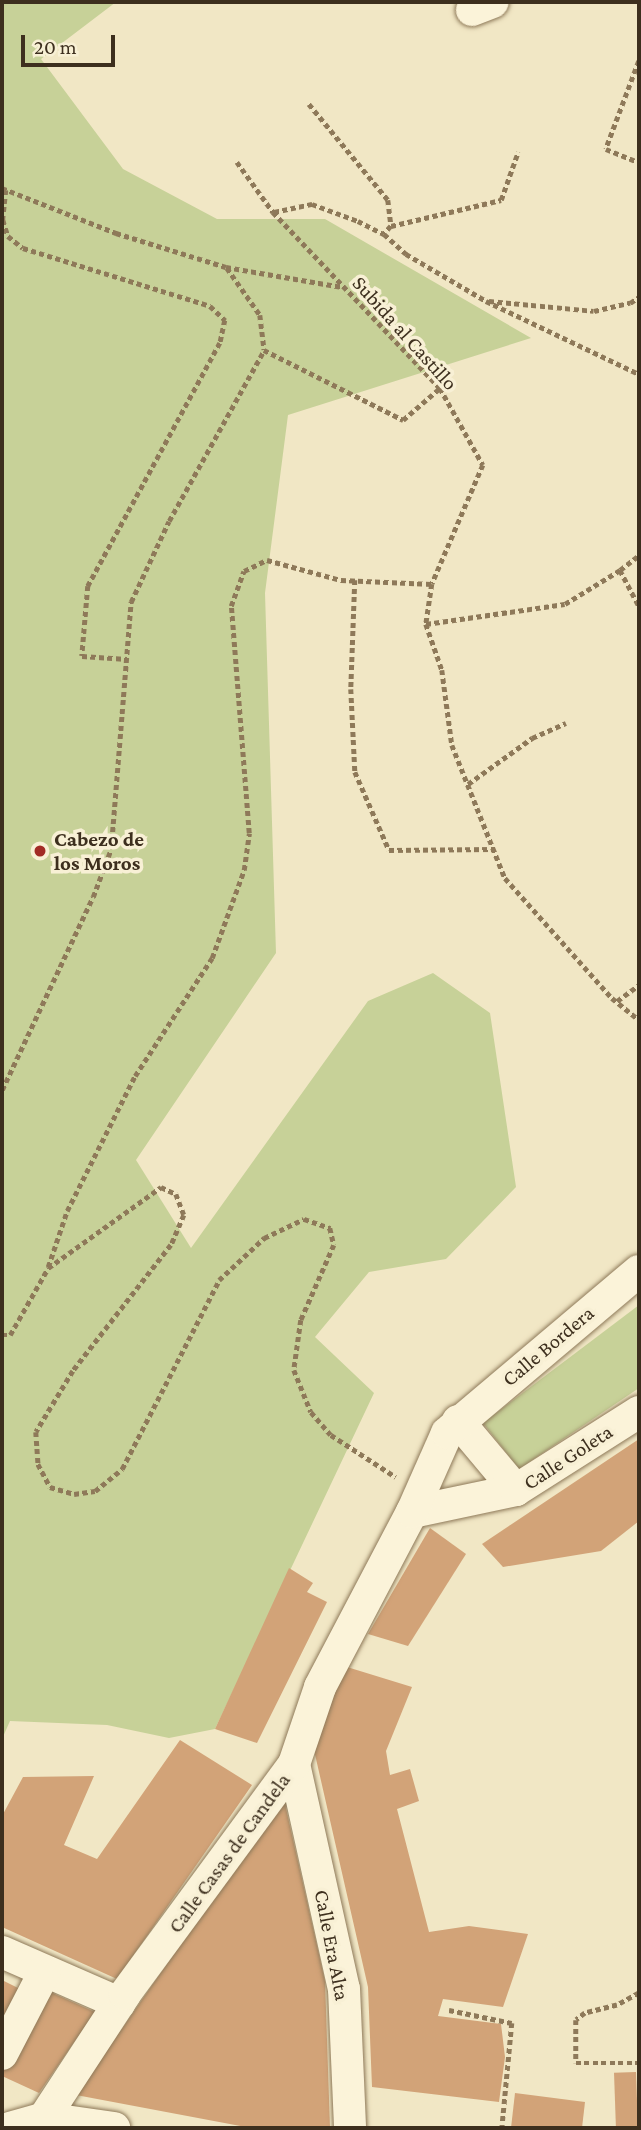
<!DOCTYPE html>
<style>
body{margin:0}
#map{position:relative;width:641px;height:2130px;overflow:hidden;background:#f1e7c5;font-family:"Crimson Pro",serif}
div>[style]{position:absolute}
.green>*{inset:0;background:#c7d198}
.building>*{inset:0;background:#d2a378;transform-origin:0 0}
.path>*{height:4.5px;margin-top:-2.25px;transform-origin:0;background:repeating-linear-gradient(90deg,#8e7959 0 5px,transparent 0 8.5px)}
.roads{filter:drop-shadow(0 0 2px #8e7959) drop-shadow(0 0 2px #8e7959)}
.street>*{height:32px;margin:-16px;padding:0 16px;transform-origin:16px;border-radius:16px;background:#fbf3d9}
.dots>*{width:19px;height:19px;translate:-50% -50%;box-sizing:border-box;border:4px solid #f8f0d5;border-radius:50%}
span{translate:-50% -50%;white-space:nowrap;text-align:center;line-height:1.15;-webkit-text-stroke:7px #f8f0d5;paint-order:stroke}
.street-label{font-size:21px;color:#3d2f1e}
.poi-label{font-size:21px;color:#3d2f1e;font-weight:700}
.left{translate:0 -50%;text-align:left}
.frame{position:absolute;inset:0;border:4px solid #3d2f1e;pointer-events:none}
.scale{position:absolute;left:21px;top:35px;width:94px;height:32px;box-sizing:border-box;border:4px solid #3d2f1e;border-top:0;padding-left:9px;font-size:21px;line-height:24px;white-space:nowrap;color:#3d2f1e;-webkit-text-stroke:5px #f8f0d5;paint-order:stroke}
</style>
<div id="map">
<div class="green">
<i style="clip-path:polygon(2px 2px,116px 2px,41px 59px,123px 169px,217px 219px,325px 219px,531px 338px,288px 415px,265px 593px,276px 953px,136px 1160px,191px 1248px,368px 1001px,433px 973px,490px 1013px,516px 1187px,446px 1259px,369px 1272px,315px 1337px,374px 1393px,215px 1729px,169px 1738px,107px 1725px,10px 1721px,2px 1739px)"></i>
<i style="clip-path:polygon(639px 1305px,639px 1388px,519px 1469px,483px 1423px)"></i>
</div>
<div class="building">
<i style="clip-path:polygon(639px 1439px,639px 1521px,601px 1551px,503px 1567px,482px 1544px)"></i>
<i style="clip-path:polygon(430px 1528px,466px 1554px,408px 1646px,368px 1634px)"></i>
<i style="clip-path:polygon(289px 1568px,313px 1583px,307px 1592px,327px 1602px,257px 1743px,215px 1729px)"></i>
<i style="clip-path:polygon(347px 1667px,412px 1687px,386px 1751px,390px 1775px,410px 1769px,419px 1801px,397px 1809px,429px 1932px,469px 1926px,528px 1934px,503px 2007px,443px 1999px,438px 2016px,501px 2024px,505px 2057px,499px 2102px,372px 2087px,368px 1987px,314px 1750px,331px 1688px)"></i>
<i style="clip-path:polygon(180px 1740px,252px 1785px,117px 1979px,2px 1927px,2px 1816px,23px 1777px,94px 1776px,64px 1845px,97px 1859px)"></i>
<i style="clip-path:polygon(279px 1802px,285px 1804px,325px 1981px,330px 2128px,251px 2128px,76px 2095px)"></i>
<i style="clip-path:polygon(2px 1980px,20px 1989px,2px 2029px)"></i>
<i style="clip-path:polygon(48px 1991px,95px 2012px,39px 2093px,2px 2076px,2px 2071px)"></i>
<i style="left:636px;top:2072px;width:56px;height:22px;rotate:88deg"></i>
<i style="clip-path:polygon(515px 2093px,585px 2102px,582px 2128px,511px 2128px)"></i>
</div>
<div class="path">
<i style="left:639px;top:61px;width:94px;rotate:110.6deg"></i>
<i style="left:606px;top:149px;width:35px;rotate:22deg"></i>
<i style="left:309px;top:104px;width:124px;rotate:50.5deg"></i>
<i style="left:388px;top:200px;width:26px;rotate:83deg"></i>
<i style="left:391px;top:226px;width:11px;rotate:131deg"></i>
<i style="left:237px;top:162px;width:62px;rotate:54.2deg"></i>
<i style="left:273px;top:212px;width:243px;rotate:46.5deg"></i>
<i style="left:440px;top:388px;width:88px;rotate:60.8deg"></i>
<i style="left:483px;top:465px;width:129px;rotate:113.2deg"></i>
<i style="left:432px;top:584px;width:40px;rotate:98.5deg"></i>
<i style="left:426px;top:624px;width:49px;rotate:70.8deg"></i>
<i style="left:442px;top:670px;width:76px;rotate:82.4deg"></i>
<i style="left:452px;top:745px;width:143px;rotate:68.3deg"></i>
<i style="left:505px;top:878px;width:161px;rotate:48.3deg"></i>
<i style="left:612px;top:998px;width:35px;rotate:39deg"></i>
<i style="left:2px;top:188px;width:123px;rotate:21.5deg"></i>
<i style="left:116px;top:233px;width:115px;rotate:17.2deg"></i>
<i style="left:226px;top:267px;width:118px;rotate:9.8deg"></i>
<i style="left:6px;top:190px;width:30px;rotate:96deg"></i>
<i style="left:3px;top:220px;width:17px;rotate:73deg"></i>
<i style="left:8px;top:236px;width:19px;rotate:39deg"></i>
<i style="left:23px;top:248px;width:196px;rotate:17.2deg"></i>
<i style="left:210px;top:306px;width:21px;rotate:43deg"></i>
<i style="left:225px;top:320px;width:24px;rotate:102deg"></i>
<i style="left:220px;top:343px;width:277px;rotate:118.5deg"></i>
<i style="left:88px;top:586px;width:70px;rotate:94.9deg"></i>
<i style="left:82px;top:656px;width:45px;rotate:3.8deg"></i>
<i style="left:274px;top:212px;width:39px;rotate:-12deg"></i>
<i style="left:312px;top:204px;width:49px;rotate:20.3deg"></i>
<i style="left:358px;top:221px;width:29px;rotate:27deg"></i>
<i style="left:384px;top:234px;width:30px;rotate:42deg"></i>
<i style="left:406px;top:254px;width:93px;rotate:30.4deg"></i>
<i style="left:486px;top:301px;width:170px;rotate:25.5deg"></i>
<i style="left:391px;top:226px;width:113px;rotate:-13.3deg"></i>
<i style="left:501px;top:200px;width:51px;rotate:-70.5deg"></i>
<i style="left:227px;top:268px;width:57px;rotate:54.9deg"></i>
<i style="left:260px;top:315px;width:35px;rotate:83deg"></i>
<i style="left:264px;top:350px;width:156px;rotate:26.7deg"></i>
<i style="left:403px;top:420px;width:49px;rotate:-40.9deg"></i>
<i style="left:489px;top:301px;width:105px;rotate:5.4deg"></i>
<i style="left:594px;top:311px;width:37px;rotate:-13deg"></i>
<i style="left:630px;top:303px;width:11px;rotate:-34deg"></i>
<i style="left:620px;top:570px;width:41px;rotate:62.2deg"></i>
<i style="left:355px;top:580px;width:109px;rotate:92.1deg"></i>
<i style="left:351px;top:689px;width:83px;rotate:87.2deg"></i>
<i style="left:355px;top:772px;width:85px;rotate:66.4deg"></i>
<i style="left:389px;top:850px;width:105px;rotate:-0.5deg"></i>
<i style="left:426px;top:624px;width:140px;rotate:-8.2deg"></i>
<i style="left:565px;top:604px;width:65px;rotate:-31.7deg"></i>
<i style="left:620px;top:570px;width:24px;rotate:-38deg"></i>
<i style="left:468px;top:784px;width:79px;rotate:-35.7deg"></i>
<i style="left:532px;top:738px;width:37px;rotate:-24deg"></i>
<i style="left:617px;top:1001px;width:27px;rotate:-36deg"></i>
<i style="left:2px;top:1090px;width:213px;rotate:-64.8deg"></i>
<i style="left:93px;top:897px;width:51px;rotate:-69.4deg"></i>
<i style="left:111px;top:849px;width:248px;rotate:-85.4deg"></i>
<i style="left:131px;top:602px;width:89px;rotate:-64.9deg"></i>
<i style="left:169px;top:521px;width:196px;rotate:-60.9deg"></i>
<i style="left:48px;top:1267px;width:59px;rotate:-71.3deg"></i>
<i style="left:67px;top:1211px;width:151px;rotate:-63.3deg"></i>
<i style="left:135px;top:1076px;width:141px;rotate:-56.9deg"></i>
<i style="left:212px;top:958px;width:94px;rotate:-70deg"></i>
<i style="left:244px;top:870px;width:37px;rotate:-82deg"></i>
<i style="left:249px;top:833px;width:228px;rotate:-94.5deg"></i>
<i style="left:231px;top:606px;width:37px;rotate:-70deg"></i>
<i style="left:244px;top:571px;width:25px;rotate:-26deg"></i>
<i style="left:267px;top:560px;width:77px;rotate:15.1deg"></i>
<i style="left:341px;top:580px;width:91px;rotate:2.5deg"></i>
<i style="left:2px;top:1335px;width:8px"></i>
<i style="left:10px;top:1335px;width:77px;rotate:-60.4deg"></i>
<i style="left:48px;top:1268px;width:139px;rotate:-35.6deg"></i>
<i style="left:161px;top:1187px;width:17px;rotate:25deg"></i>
<i style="left:176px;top:1194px;width:22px;rotate:69deg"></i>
<i style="left:184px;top:1215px;width:33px;rotate:113deg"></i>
<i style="left:171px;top:1245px;width:160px;rotate:127.9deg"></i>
<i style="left:73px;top:1371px;width:71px;rotate:121.2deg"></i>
<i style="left:36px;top:1432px;width:32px;rotate:86deg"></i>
<i style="left:38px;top:1464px;width:26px;rotate:62deg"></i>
<i style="left:50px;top:1487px;width:25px;rotate:16deg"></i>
<i style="left:74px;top:1494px;width:21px;rotate:-8deg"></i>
<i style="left:95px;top:1491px;width:35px;rotate:-39deg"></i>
<i style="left:122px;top:1469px;width:212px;rotate:-62.8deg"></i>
<i style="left:219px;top:1280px;width:62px;rotate:-43deg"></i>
<i style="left:264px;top:1238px;width:44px;rotate:-25.4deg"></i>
<i style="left:304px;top:1219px;width:28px;rotate:19deg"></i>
<i style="left:330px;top:1228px;width:17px;rotate:77deg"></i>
<i style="left:334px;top:1245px;width:82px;rotate:113.7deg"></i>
<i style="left:301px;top:1320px;width:50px;rotate:98deg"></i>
<i style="left:294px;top:1370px;width:45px;rotate:68deg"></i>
<i style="left:311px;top:1412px;width:30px;rotate:49deg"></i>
<i style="left:331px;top:1435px;width:77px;rotate:32.9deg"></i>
<i style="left:639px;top:1993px;width:25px;rotate:151deg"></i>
<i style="left:617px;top:2005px;width:33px;rotate:166deg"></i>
<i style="left:585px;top:2013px;width:11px;rotate:142deg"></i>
<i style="left:576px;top:2020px;width:43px;rotate:90deg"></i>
<i style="left:576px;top:2063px;width:63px"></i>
<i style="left:449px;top:2010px;width:64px;rotate:11.7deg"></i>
<i style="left:512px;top:2023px;width:105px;rotate:95.4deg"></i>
</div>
<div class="roads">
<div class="street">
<i style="left:472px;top:10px;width:22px;rotate:-21deg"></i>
<i style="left:458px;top:1421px;width:90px;rotate:50deg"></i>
<i style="left:412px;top:1512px;width:106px;rotate:-11.9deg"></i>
<i style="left:516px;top:1490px;width:146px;rotate:-32.4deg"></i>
<i style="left:294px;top:1764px;width:230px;rotate:77.5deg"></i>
<i style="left:344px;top:1989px;width:139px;rotate:87.5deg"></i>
<i style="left:2px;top:1952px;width:128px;rotate:23.6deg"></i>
<i style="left:2px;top:2054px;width:93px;rotate:-62.6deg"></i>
<i style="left:44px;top:2118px;width:148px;rotate:-56.8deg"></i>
<i style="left:125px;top:1994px;width:285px;rotate:-53.7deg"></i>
<i style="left:294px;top:1764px;width:81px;rotate:-71.3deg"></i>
<i style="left:320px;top:1687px;width:198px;rotate:-62.3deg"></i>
<i style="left:412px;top:1512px;width:86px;rotate:-66.1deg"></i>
<i style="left:447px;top:1433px;width:251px;rotate:-40.2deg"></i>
<i style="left:10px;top:2128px;width:35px;rotate:-16deg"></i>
<i style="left:44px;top:2118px;width:71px;rotate:8.1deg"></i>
</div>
</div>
<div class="dots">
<i style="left:40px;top:851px;background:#a22b25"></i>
</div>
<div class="street-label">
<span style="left:405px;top:333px;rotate:48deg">Subida al Castillo</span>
<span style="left:548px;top:1346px;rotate:-40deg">Calle Bordera</span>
<span style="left:568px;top:1457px;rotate:-33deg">Calle Goleta</span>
<span style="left:229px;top:1853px;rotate:-54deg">Calle Casas de Candela</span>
<span style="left:332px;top:1945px;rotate:79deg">Calle Era Alta</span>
</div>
<div class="poi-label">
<span class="left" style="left:54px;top:851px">Cabezo de<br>los Moros</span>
</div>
<div class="frame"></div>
<div class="scale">20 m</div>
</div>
